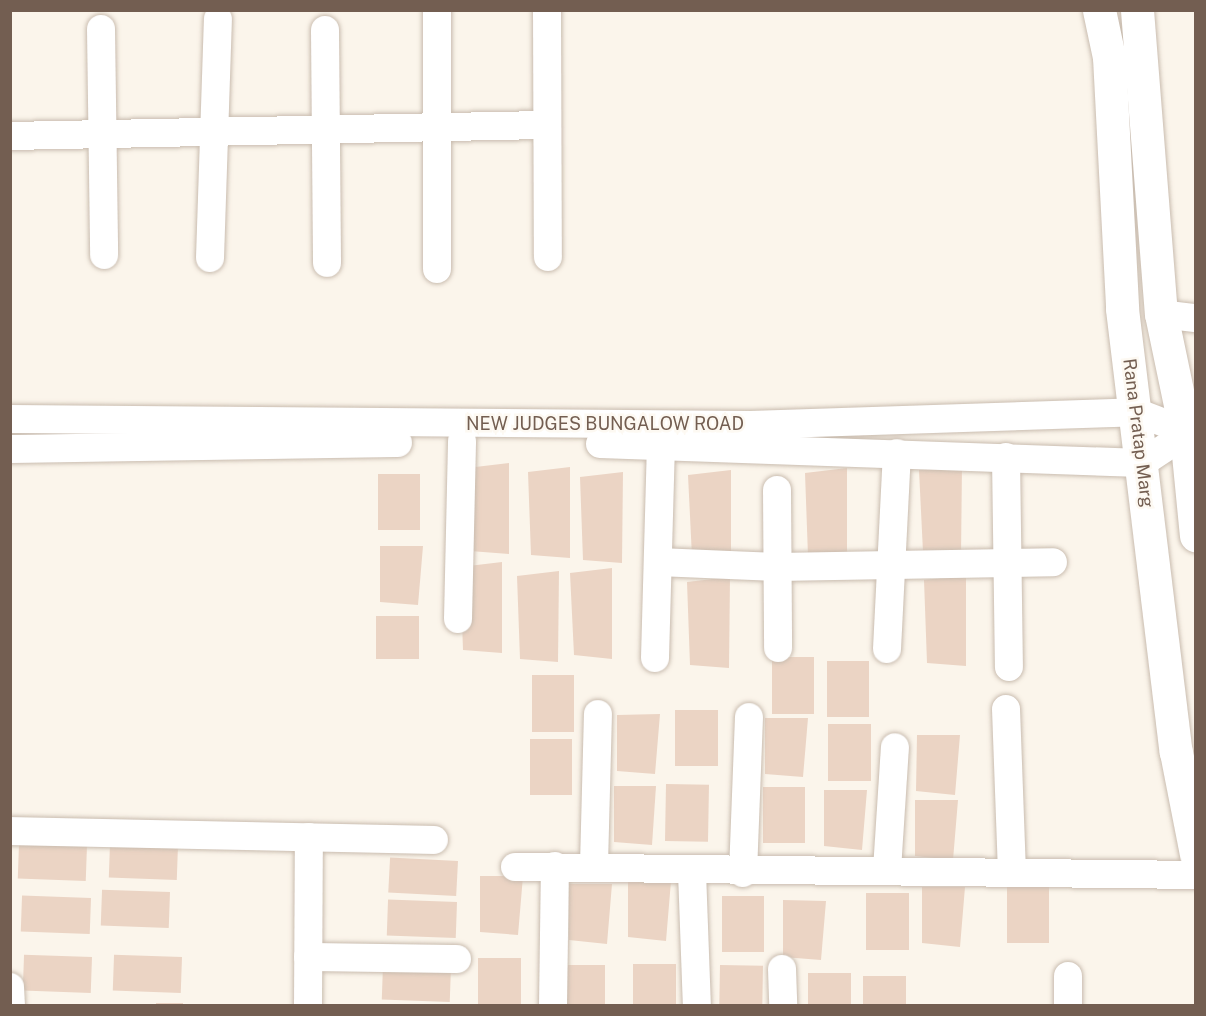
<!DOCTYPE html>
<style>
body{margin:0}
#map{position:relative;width:1206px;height:1016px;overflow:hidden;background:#fbf5eb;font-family:"Public Sans",sans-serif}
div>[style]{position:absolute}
.building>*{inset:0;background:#ebd4c4;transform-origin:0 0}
.roads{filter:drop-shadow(0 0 2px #c9bcaf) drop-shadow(0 0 2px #c9bcaf)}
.street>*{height:28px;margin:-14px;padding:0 14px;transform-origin:14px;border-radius:14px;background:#fff}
.secondary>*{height:33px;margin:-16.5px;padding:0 16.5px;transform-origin:16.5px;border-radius:16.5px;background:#fff}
span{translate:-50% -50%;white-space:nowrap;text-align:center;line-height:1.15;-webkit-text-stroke:5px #fdf9f2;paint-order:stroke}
.street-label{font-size:18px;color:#735e51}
.frame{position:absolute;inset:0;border:12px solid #735e51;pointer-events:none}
</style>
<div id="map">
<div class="building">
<i style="clip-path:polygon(509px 463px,509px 554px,470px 551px,467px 468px)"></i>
<i style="clip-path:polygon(962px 465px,961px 556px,923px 552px,919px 470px)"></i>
<i style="clip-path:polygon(570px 467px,570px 558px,531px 555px,528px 472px)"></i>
<i style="clip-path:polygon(847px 468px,847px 559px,808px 556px,805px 473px)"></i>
<i style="clip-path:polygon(731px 470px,731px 561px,692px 557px,688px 475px)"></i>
<i style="clip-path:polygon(623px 472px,622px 563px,583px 560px,580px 477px)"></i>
<i style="left:378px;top:474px;width:42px;height:56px"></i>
<i style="clip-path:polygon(380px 546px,423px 546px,418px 605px,380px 602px)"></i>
<i style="clip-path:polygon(502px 562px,502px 653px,463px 650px,460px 567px)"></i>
<i style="clip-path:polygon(612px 568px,612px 659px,574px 655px,570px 573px)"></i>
<i style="clip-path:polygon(559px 571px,558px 662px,520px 659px,517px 576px)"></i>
<i style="clip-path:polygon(966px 575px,966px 666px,927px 663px,924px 580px)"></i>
<i style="clip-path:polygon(730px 577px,729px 668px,690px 665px,687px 582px)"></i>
<i style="left:376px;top:616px;width:43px;height:43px"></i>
<i style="left:772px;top:657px;width:42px;height:57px"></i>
<i style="left:827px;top:661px;width:42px;height:56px"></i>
<i style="left:532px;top:675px;width:42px;height:57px"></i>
<i style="left:675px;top:710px;width:43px;height:56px"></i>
<i style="clip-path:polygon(660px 714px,655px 774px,617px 771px,617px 715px)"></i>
<i style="clip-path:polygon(765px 718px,808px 718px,803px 777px,765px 774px)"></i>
<i style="left:828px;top:724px;width:43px;height:57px"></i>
<i style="clip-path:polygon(917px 735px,960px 735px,955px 795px,916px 791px)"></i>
<i style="left:530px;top:739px;width:42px;height:56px"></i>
<i style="left:666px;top:784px;width:43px;height:57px;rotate:1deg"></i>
<i style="clip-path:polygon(614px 786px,656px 786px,652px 845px,614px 842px)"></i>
<i style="left:763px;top:787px;width:42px;height:56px"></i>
<i style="clip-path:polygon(824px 790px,867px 790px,862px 850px,824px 846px)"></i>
<i style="clip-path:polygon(915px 800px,958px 800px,953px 860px,915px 856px)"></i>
<i style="left:87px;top:845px;width:36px;height:68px;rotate:92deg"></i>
<i style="left:178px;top:845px;width:35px;height:68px;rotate:92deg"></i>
<i style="left:458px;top:861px;width:35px;height:68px;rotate:93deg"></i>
<i style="clip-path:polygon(480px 876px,523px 876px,518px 935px,480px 932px)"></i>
<i style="clip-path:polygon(628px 881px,671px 881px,666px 941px,628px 937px)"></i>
<i style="clip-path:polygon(569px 884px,612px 884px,607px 944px,569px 940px)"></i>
<i style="clip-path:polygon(922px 887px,965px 887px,960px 947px,922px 943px)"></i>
<i style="left:1007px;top:887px;width:42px;height:56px"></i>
<i style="left:170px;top:892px;width:36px;height:68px;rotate:92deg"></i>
<i style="left:866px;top:893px;width:43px;height:57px"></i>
<i style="left:722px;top:896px;width:42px;height:56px"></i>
<i style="left:91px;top:898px;width:36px;height:69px;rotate:92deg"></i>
<i style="clip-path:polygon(783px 900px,826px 901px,821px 960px,783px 957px)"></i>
<i style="left:457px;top:902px;width:36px;height:69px;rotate:92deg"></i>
<i style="left:92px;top:957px;width:36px;height:68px;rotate:92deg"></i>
<i style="left:182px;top:957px;width:36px;height:68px;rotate:92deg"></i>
<i style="left:478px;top:958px;width:43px;height:48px"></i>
<i style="left:633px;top:964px;width:43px;height:42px"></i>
<i style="left:562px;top:965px;width:43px;height:41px"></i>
<i style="left:720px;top:965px;width:43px;height:41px;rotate:1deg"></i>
<i style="left:451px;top:966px;width:36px;height:68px;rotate:92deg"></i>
<i style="left:808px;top:973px;width:43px;height:33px"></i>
<i style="left:863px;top:976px;width:43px;height:30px"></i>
<i style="left:156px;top:1003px;width:27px;height:3px"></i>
</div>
<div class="roads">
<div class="street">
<i style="left:547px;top:10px;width:247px;rotate:89.8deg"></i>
<i style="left:101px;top:29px;width:226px;rotate:89.2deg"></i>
<i style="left:325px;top:30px;width:233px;rotate:89.5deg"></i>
<i style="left:10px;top:136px;width:536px;rotate:-1.18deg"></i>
<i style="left:210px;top:258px;width:239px;rotate:-88.1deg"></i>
<i style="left:437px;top:269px;width:259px;rotate:-90deg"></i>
<i style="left:1161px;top:314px;width:35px;rotate:7deg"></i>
<i style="left:10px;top:419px;width:740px;rotate:0.46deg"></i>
<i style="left:750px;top:425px;width:386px;rotate:-1.9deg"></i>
<i style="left:1136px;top:412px;width:64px;rotate:21deg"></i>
<i style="left:600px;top:444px;width:542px;rotate:2.01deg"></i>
<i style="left:1142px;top:463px;width:53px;rotate:-33.4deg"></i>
<i style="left:10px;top:449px;width:388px;rotate:-0.9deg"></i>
<i style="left:1006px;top:457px;width:210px;rotate:89.2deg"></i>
<i style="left:777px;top:490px;width:158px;rotate:89.6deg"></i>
<i style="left:658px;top:562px;width:119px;rotate:2.4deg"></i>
<i style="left:777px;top:567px;width:276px;rotate:-1deg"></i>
<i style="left:458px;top:619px;width:178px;rotate:-88.7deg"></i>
<i style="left:887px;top:649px;width:196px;rotate:-87.1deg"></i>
<i style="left:655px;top:658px;width:213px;rotate:-88.4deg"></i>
<i style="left:1006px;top:709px;width:163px;rotate:87.9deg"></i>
<i style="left:10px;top:831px;width:424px;rotate:1.2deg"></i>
<i style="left:594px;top:865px;width:151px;rotate:-88.5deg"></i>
<i style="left:515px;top:867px;width:681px;rotate:0.67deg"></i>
<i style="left:887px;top:870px;width:123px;rotate:-86.3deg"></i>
<i style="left:692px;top:872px;width:134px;rotate:87.9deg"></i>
<i style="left:743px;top:873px;width:156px;rotate:-87.8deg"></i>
<i style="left:308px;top:957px;width:149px;rotate:0.8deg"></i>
<i style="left:782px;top:969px;width:37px;rotate:88deg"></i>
<i style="left:1068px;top:976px;width:30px;rotate:90deg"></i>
<i style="left:10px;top:987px;width:19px;rotate:87deg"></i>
<i style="left:308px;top:1006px;width:169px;rotate:-89.7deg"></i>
<i style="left:553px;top:1006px;width:140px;rotate:-89.2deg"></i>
</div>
<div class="secondary">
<i style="left:1099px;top:10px;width:48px;rotate:78deg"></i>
<i style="left:1109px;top:57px;width:252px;rotate:87deg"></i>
<i style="left:1122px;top:309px;width:446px;rotate:83.1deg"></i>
<i style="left:1176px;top:752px;width:104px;rotate:78.9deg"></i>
<i style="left:1137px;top:10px;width:305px;rotate:85.5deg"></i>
<i style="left:1161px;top:314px;width:123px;rotate:78.2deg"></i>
<i style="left:1186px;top:434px;width:102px;rotate:84.4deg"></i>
</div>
</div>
<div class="street-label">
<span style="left:605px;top:424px">NEW JUDGES BUNGALOW ROAD</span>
<span style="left:1138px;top:433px;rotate:83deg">Rana Pratap Marg</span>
</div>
<div class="frame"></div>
</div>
